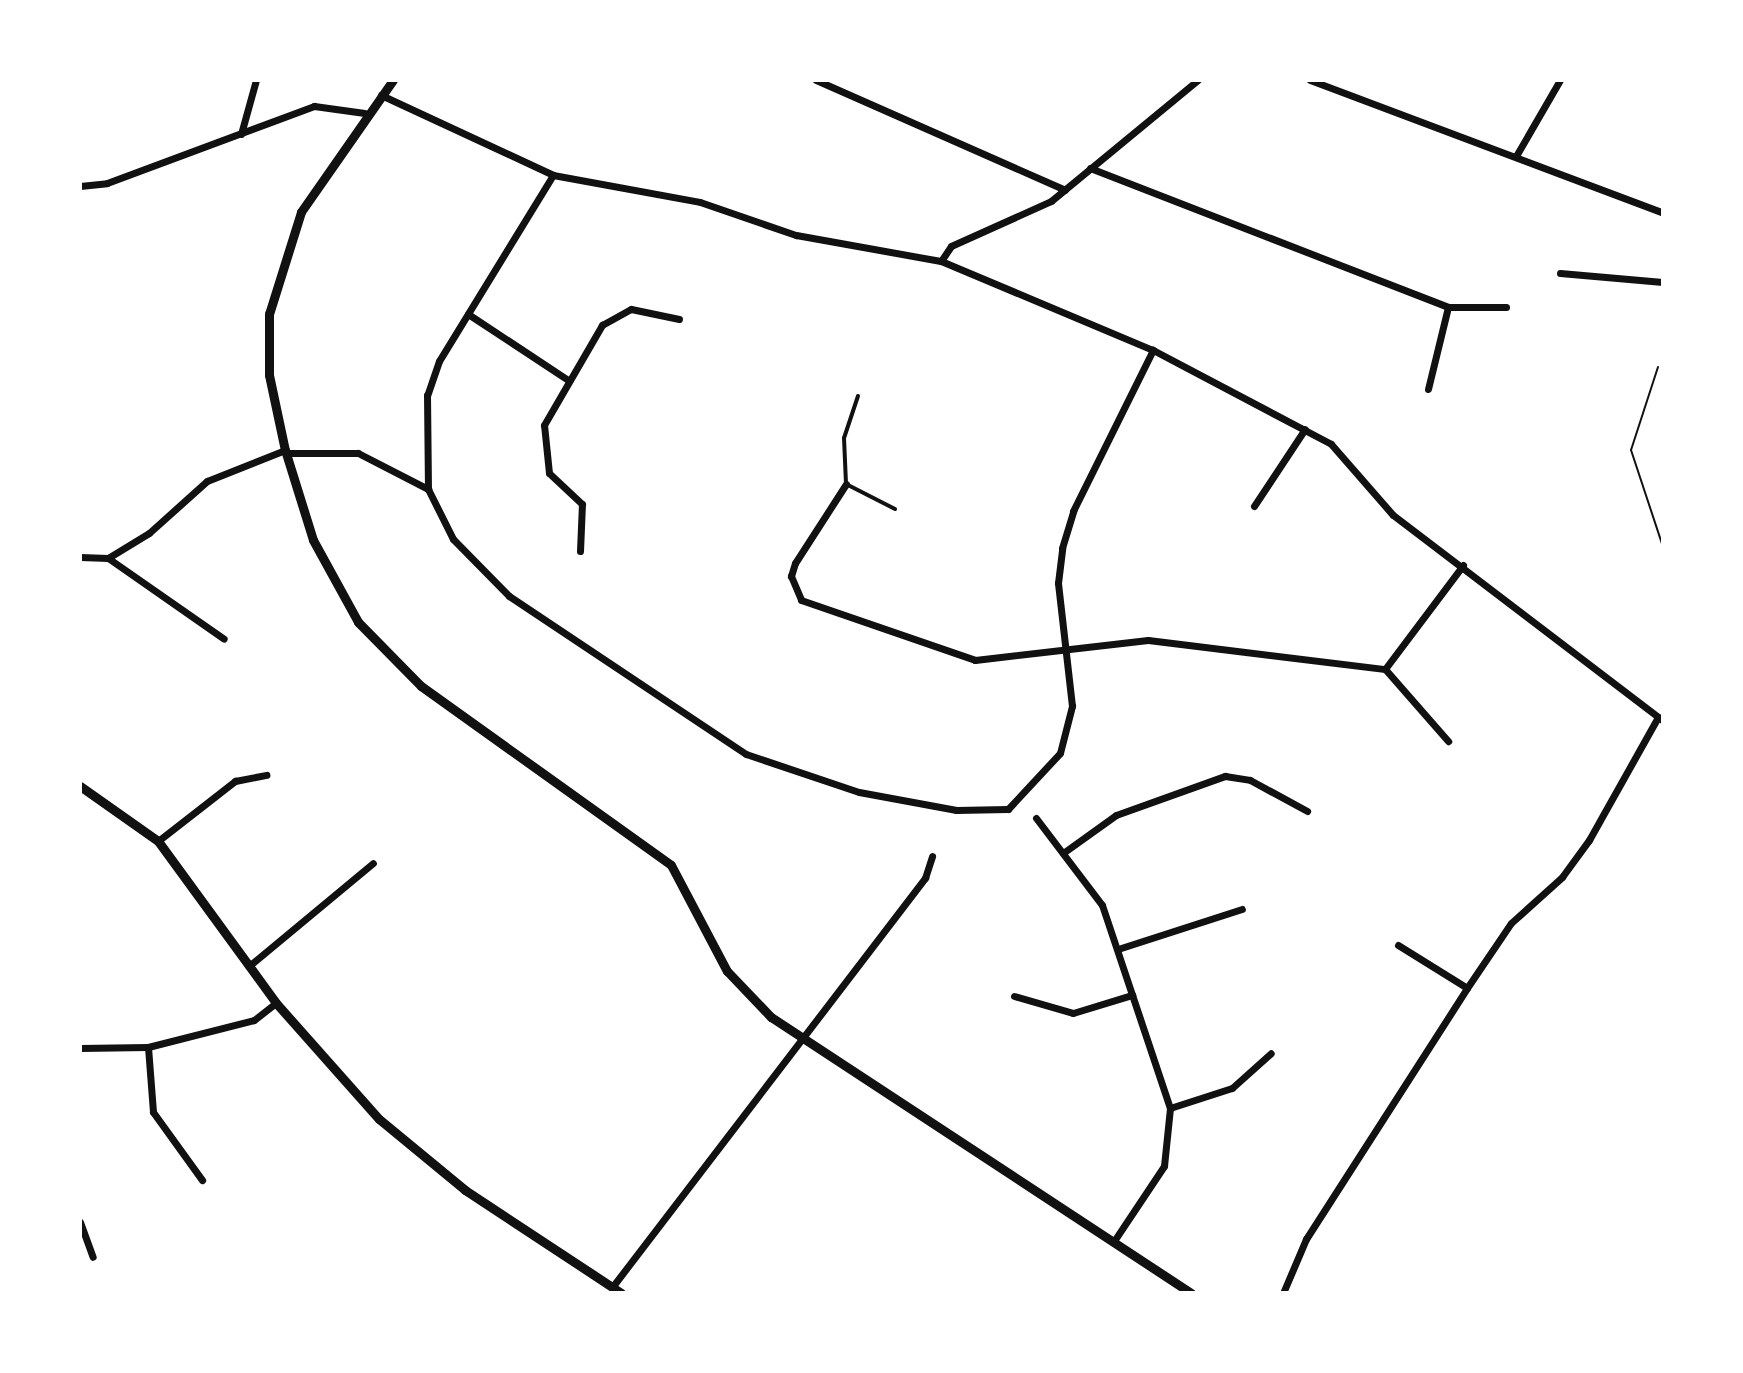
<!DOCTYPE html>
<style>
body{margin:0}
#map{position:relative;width:1743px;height:1373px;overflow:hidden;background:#fff;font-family:"Varela Round",sans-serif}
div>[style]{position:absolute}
.path>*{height:2px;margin:-1px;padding:0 1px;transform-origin:1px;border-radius:1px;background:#111}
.service>*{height:4px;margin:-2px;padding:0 2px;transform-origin:2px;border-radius:2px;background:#111}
.minor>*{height:7px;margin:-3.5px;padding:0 3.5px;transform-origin:3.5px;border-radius:3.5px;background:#111}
.tertiary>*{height:9px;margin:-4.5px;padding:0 4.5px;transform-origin:4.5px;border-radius:4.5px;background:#111}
span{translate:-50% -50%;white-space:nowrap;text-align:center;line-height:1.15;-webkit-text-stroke:6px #fff;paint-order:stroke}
.frame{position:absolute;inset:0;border:82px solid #fff;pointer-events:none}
</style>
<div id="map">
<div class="path">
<i style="left:1663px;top:345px;width:1px;rotate:-90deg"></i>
<i style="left:1658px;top:367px;width:87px;rotate:108deg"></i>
<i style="left:1631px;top:450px;width:102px;rotate:71.7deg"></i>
</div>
<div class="service">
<i style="left:858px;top:396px;width:44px;rotate:108.4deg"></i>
<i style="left:844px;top:438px;width:46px;rotate:87.5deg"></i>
<i style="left:846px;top:484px;width:55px;rotate:27deg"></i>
</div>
<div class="minor">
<i style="left:816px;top:80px;width:272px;rotate:23.8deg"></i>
<i style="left:1310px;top:80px;width:377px;rotate:20.6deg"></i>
<i style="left:381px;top:95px;width:190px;rotate:24.9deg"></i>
<i style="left:553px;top:175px;width:149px;rotate:10.4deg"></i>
<i style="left:700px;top:202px;width:102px;rotate:19deg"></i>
<i style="left:796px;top:235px;width:147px;rotate:10.2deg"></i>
<i style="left:941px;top:261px;width:230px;rotate:22.8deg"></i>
<i style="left:1153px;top:350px;width:201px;rotate:27.8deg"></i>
<i style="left:1331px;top:444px;width:94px;rotate:48.9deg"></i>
<i style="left:1393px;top:515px;width:340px;rotate:37.3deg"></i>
<i style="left:241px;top:134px;width:56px;rotate:-74.5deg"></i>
<i style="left:1516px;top:156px;width:88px;rotate:-59.9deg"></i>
<i style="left:1090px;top:168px;width:384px;rotate:21.2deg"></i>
<i style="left:1448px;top:307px;width:58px"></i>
<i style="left:553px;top:175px;width:218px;rotate:121.5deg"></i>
<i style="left:439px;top:361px;width:36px;rotate:109deg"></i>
<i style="left:427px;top:395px;width:94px;rotate:89.4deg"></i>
<i style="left:428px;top:489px;width:56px;rotate:63.4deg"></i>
<i style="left:453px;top:539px;width:80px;rotate:45.5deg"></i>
<i style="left:509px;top:596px;width:285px;rotate:33.7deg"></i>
<i style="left:746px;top:754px;width:119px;rotate:18.6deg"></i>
<i style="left:859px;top:792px;width:99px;rotate:10.5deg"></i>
<i style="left:956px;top:810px;width:52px;rotate:-1.1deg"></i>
<i style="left:1008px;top:809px;width:76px;rotate:-47.1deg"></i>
<i style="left:1060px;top:753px;width:49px;rotate:-75.7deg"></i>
<i style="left:1072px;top:706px;width:124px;rotate:-96.5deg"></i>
<i style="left:1058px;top:583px;width:35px;rotate:-83deg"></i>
<i style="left:1062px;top:548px;width:39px;rotate:-73deg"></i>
<i style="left:1073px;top:511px;width:180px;rotate:-63.6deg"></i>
<i style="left:80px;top:186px;width:27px;rotate:-6deg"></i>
<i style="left:107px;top:183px;width:221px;rotate:-20.4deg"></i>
<i style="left:314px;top:106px;width:51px;rotate:7.8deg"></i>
<i style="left:941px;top:261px;width:18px;rotate:-56deg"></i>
<i style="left:951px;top:246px;width:110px;rotate:-24.2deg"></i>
<i style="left:1051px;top:201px;width:190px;rotate:-39.5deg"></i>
<i style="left:1560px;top:273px;width:103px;rotate:5deg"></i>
<i style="left:468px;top:314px;width:120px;rotate:33.4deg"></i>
<i style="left:1428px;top:389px;width:84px;rotate:-76.3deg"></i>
<i style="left:286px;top:453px;width:72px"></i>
<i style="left:358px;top:453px;width:79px;rotate:27.2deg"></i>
<i style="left:846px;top:484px;width:94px;rotate:122.8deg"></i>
<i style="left:795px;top:563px;width:14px;rotate:107deg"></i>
<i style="left:791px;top:576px;width:26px;rotate:67deg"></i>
<i style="left:801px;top:600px;width:184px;rotate:19deg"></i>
<i style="left:975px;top:660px;width:174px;rotate:-6.6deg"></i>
<i style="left:1148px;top:640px;width:239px;rotate:7deg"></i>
<i style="left:1385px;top:669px;width:130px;rotate:-53.1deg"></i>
<i style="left:1254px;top:506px;width:92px;rotate:-56.5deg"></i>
<i style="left:580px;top:551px;width:47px;rotate:-87.6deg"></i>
<i style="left:582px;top:504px;width:45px;rotate:-136.8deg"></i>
<i style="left:549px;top:473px;width:48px;rotate:-95.9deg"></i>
<i style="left:544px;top:425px;width:116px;rotate:-59.9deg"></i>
<i style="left:602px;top:325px;width:33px;rotate:-29deg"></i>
<i style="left:631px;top:309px;width:49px;rotate:11.8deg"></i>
<i style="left:80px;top:557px;width:28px;rotate:2deg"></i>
<i style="left:108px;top:558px;width:141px;rotate:34.9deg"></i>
<i style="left:108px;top:558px;width:48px;rotate:-31.4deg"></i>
<i style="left:149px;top:533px;width:78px;rotate:-41.9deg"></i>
<i style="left:207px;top:481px;width:84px;rotate:-21.7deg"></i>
<i style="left:1385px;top:669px;width:96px;rotate:48.8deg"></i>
<i style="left:1036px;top:818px;width:109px;rotate:52.8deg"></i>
<i style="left:1102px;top:905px;width:214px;rotate:71.5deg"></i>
<i style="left:1170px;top:1108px;width:58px;rotate:95.9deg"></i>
<i style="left:1164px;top:1166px;width:90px;rotate:123.7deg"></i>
<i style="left:158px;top:841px;width:98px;rotate:-37.9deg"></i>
<i style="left:235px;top:781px;width:32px;rotate:-11deg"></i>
<i style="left:1063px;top:853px;width:65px;rotate:-35.6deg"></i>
<i style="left:1116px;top:815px;width:116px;rotate:-19.7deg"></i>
<i style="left:1225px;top:776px;width:25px;rotate:9deg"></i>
<i style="left:1250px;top:780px;width:65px;rotate:28.5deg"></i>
<i style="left:1398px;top:945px;width:81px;rotate:31.9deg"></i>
<i style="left:1121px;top:948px;width:127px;rotate:-17.9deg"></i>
<i style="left:249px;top:966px;width:161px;rotate:-39.7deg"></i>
<i style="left:1014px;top:996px;width:61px;rotate:16.1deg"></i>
<i style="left:1073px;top:1013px;width:62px;rotate:-17deg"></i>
<i style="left:148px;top:1047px;width:65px;rotate:85.6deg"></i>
<i style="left:153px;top:1112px;width:84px;rotate:54.2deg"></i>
<i style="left:80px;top:1048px;width:68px;rotate:-0.8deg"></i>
<i style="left:148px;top:1047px;width:109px;rotate:-14.3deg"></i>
<i style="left:254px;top:1020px;width:28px;rotate:-38deg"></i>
<i style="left:1170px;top:1108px;width:65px;rotate:-17.9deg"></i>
<i style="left:1232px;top:1088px;width:52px;rotate:-41.9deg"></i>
<i style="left:80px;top:1222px;width:37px;rotate:70deg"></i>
<i style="left:613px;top:1286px;width:514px;rotate:-52.59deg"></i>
<i style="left:925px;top:878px;width:23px;rotate:-72deg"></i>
<i style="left:1283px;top:1293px;width:59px;rotate:-66.9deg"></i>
<i style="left:1306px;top:1239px;width:298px;rotate:-57.3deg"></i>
<i style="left:1467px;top:988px;width:78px;rotate:-55.9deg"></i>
<i style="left:1511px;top:923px;width:69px;rotate:-42deg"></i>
<i style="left:1562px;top:877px;width:46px;rotate:-53.9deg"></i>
<i style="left:1589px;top:840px;width:141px;rotate:-60.7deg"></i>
</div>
<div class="tertiary">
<i style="left:393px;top:80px;width:161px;rotate:124.9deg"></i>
<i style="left:301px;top:212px;width:107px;rotate:107.4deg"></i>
<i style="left:269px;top:314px;width:61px;rotate:90deg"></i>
<i style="left:269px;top:375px;width:77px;rotate:78deg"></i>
<i style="left:285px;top:450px;width:94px;rotate:72.7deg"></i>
<i style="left:313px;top:540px;width:94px;rotate:61.2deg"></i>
<i style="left:358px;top:622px;width:90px;rotate:45.5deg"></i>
<i style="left:421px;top:686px;width:307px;rotate:35.6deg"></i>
<i style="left:671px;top:865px;width:120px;rotate:62.2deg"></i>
<i style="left:727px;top:971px;width:64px;rotate:46.3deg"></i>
<i style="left:771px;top:1017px;width:503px;rotate:33.31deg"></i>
<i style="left:80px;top:786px;width:95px;rotate:35.2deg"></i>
<i style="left:158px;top:841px;width:200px;rotate:53.9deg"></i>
<i style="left:276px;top:1003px;width:155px;rotate:48.4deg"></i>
<i style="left:379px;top:1119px;width:112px;rotate:39.5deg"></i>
<i style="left:465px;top:1190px;width:187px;rotate:33.4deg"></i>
</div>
<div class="frame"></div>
</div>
